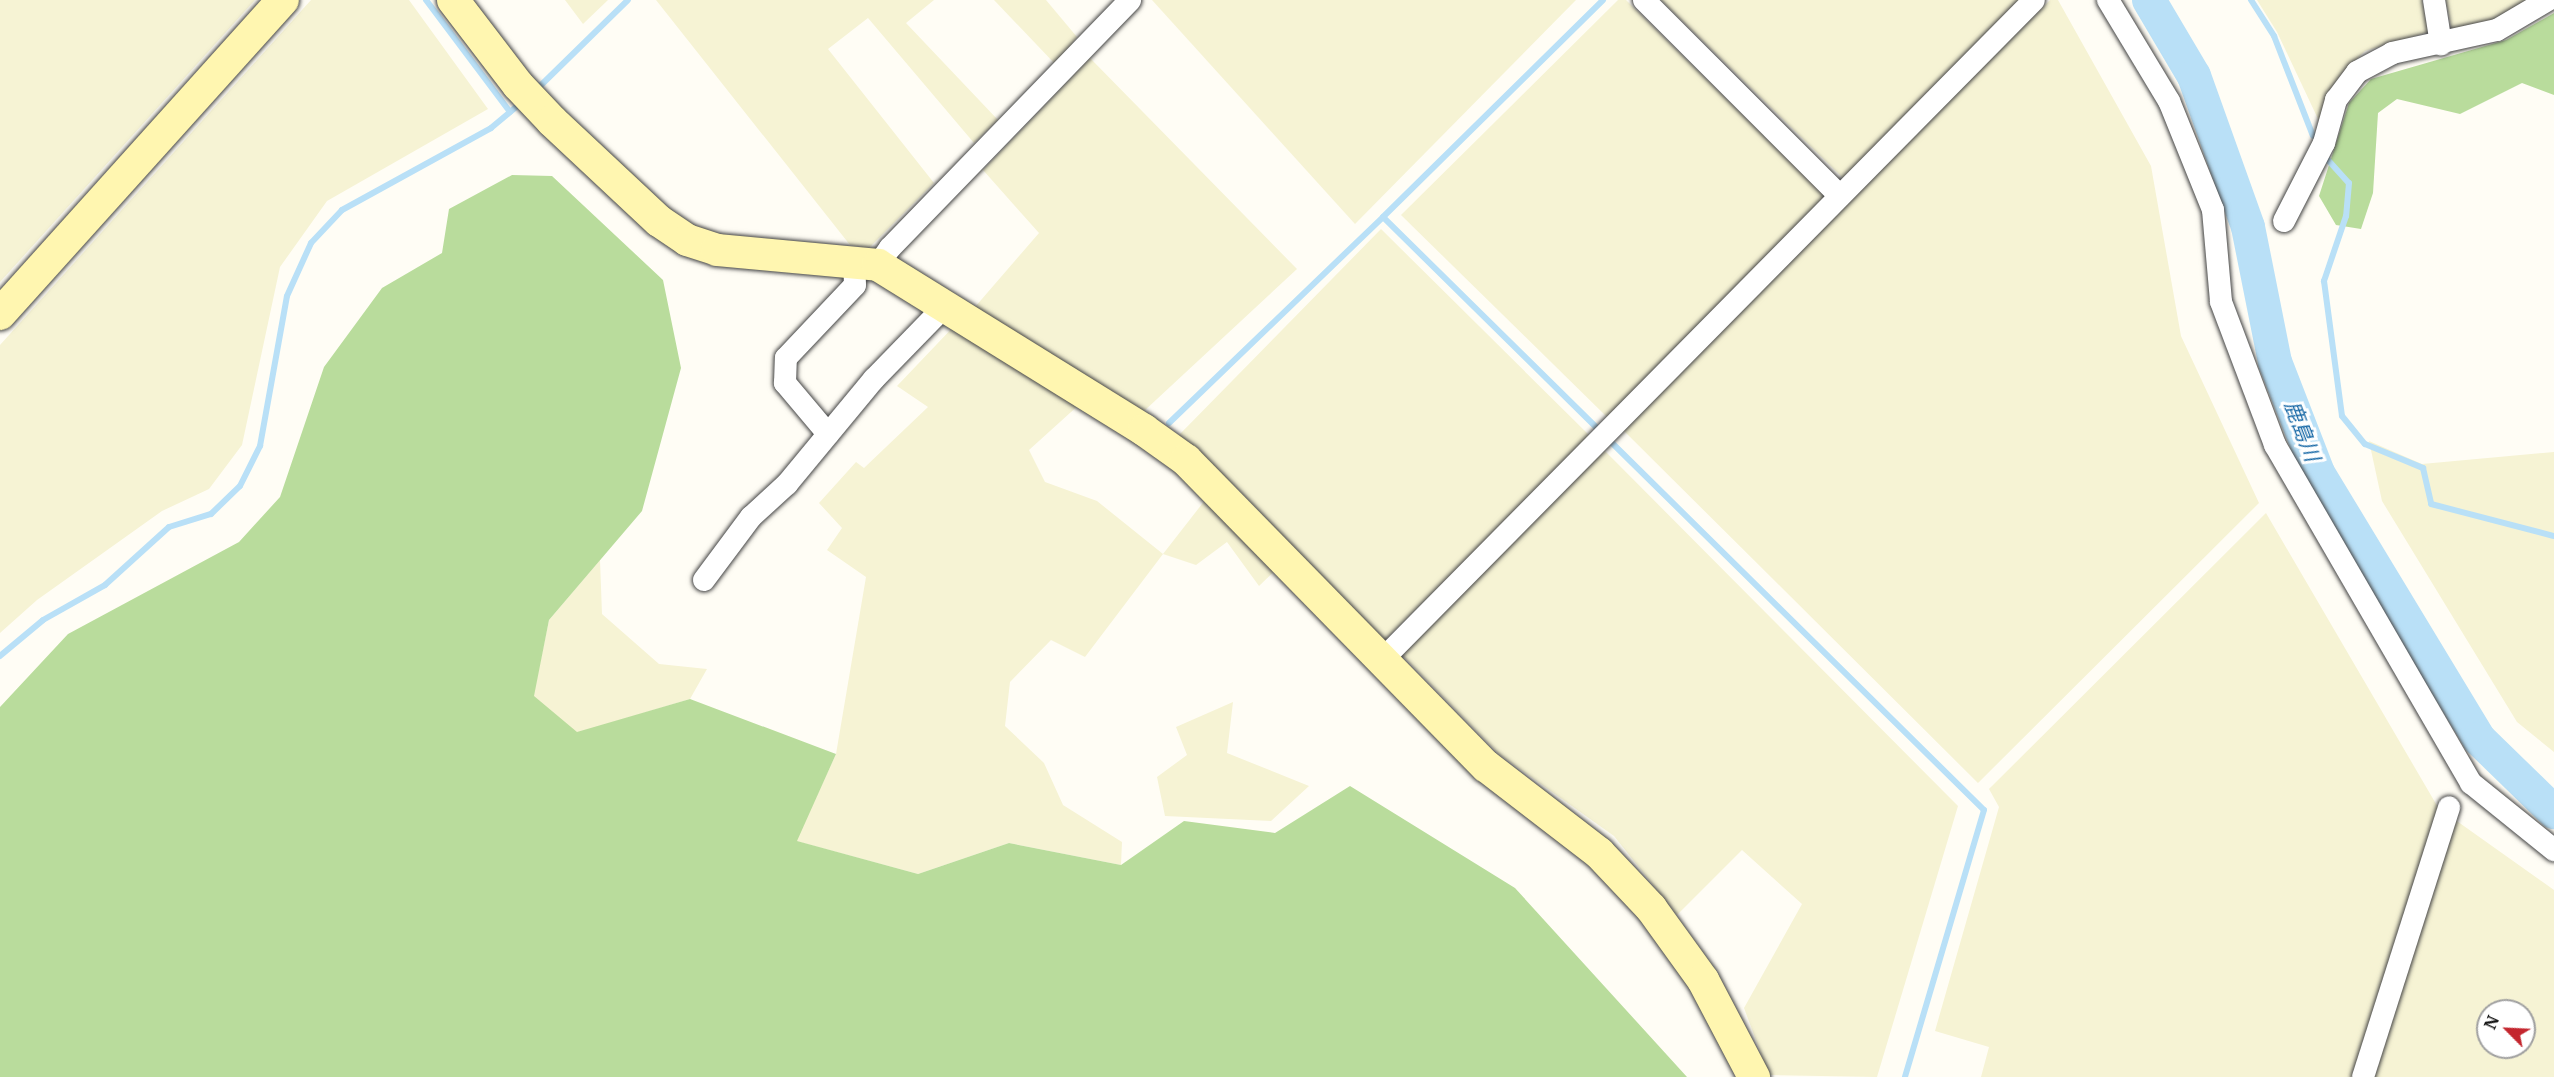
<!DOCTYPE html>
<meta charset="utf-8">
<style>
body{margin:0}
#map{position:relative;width:2554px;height:1077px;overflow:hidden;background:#fffdf5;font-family:Merriweather,"Noto Sans JP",serif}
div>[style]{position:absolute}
.farmland>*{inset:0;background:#f6f3d4}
.forest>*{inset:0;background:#b9dc9c}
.stream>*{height:6px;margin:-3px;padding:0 3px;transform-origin:3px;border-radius:3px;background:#b9e0f7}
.river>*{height:34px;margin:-17px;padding:0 17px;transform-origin:17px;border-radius:17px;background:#b9e0f7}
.roads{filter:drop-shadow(0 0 2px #444) drop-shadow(0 0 2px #444)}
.street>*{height:22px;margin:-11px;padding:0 11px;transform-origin:11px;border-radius:11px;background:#fff}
.secondary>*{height:32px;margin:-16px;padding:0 16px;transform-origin:16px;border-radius:16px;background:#fff6b0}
span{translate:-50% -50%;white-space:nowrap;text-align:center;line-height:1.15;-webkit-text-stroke:6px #fff;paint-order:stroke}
.water-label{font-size:21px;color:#1768a6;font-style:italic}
.north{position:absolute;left:2476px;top:999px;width:60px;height:60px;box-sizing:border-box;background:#fff;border:2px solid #a0a0a0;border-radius:50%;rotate:294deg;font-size:16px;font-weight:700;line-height:24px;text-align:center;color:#111}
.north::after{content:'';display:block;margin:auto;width:21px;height:27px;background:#c4262e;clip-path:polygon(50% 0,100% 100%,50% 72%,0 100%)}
</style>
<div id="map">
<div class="farmland">
<i style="clip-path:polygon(0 0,255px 0,0 282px)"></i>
<i style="clip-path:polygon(311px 0,409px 0,488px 109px,327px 201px,280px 267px,242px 445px,209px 489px,162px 511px,37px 600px,0 633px,0 345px)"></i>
<i style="clip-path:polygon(565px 0,608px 0,583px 24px)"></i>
<i style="clip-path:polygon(656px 0,934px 0,906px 23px,998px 120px,974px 143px,868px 18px,828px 49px,934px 183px,869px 248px,850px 245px)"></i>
<i style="clip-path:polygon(994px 0,1046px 0,1077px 37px,1056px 65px)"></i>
<i style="clip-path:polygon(1152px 0,1576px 0,1355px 224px)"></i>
<i style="clip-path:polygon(1618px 0,1626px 0,1826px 197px,1608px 418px,1401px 215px)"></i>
<i style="clip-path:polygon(1661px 0,2021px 0,1844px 179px)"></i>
<i style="clip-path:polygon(2050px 0,2058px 0,2151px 166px,2181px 336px,2259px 503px,1978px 783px,1622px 429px)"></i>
<i style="clip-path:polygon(2257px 0,2422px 0,2428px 32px,2365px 51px,2339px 77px,2319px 121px,2277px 32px)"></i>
<i style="clip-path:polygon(2446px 0,2539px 0,2492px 24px,2452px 31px)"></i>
<i style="clip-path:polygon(1090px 58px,1297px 269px,1143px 412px,975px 307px,1039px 233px,983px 170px)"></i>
<i style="clip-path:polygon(1381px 229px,1590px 436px,1383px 642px,1240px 491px,1179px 435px)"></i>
<i style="clip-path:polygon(956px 324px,1081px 403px,1029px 450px,1045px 482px,1097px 501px,1163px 554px,1209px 495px,1281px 565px,1259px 586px,1227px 542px,1196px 565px,1163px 554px,1085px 657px,1051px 640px,1010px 682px,1005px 726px,1044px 763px,1063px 805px,1122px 842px,1121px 865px,1009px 843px,918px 874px,796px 841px,836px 754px,866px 577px,827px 550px,842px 528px,819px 503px,856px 462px,864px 468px,928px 407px,897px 386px)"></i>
<i style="clip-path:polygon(2369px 441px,2422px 464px,2554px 452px,2554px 752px,2517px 722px,2382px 501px)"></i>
<i style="clip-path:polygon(1604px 450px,1958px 806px,1877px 1077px,1769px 1075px,1744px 1008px,1802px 904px,1742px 850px,1677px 915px,1614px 836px,1500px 755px,1401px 654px)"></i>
<i style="clip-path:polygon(2266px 513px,2439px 809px,2353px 1077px,1981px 1077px,1989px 1047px,1935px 1031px,1999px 807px,1989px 789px)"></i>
<i style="clip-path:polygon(600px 560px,602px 614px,659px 664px,707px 669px,690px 699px,577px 733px,533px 697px,549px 620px)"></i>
<i style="clip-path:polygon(1233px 702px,1227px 753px,1309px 786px,1271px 821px,1165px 816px,1157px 777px,1187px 755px,1176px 727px)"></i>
<i style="clip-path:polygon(evenodd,2454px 819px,2554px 890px,2554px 1077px,2373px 1077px,2454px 819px,2488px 1011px,2524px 1011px,2524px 1047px,2488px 1047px,2488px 1011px)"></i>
</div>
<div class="forest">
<i style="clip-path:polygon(2554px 13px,2554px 95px,2522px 83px,2460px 114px,2397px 99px,2378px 113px,2373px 193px,2361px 229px,2336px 225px,2319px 196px,2349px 103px,2371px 79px,2506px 40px)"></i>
<i style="clip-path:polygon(512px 175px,552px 176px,663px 280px,681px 368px,642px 511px,549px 620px,534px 696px,577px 732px,690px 699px,836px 754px,797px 841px,918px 874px,1009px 843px,1121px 865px,1184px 821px,1275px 833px,1350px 786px,1515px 888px,1687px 1077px,0 1077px,0 707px,68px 634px,239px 542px,280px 497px,324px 367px,382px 288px,442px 253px,449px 209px)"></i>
</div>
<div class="stream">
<i style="left:426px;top:0;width:140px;rotate:53.1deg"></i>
<i style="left:2251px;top:0;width:43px;rotate:57.4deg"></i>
<i style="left:2274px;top:36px;width:107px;rotate:68.7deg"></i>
<i style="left:535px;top:91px;width:130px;rotate:-44.4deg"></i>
<i style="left:2328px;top:160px;width:31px;rotate:48deg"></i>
<i style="left:2349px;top:183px;width:33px;rotate:95deg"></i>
<i style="left:2346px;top:216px;width:69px;rotate:108.7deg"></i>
<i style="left:2324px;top:281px;width:136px;rotate:82.4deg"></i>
<i style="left:2342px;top:416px;width:36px;rotate:51deg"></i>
<i style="left:2365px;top:444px;width:63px;rotate:22.5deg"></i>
<i style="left:2423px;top:468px;width:37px;rotate:77deg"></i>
<i style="left:2431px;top:504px;width:127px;rotate:14.6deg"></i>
<i style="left:1169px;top:423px;width:297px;rotate:-43.9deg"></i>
<i style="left:1601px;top:432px;width:306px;rotate:-135.4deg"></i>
<i style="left:1383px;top:217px;width:309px;rotate:-44.6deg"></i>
<i style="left:1608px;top:439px;width:528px;rotate:44.62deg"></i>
<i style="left:1984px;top:810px;width:278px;rotate:106.5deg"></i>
<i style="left:0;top:656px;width:56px;rotate:-39.9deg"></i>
<i style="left:43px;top:620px;width:71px;rotate:-29.4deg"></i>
<i style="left:105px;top:585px;width:86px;rotate:-42.2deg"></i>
<i style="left:169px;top:527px;width:44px;rotate:-17.2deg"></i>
<i style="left:211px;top:514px;width:40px;rotate:-44deg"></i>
<i style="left:240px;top:486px;width:45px;rotate:-63.4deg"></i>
<i style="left:260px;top:446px;width:152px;rotate:-79.8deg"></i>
<i style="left:287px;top:296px;width:58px;rotate:-65.6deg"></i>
<i style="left:311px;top:243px;width:45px;rotate:-46.8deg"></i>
<i style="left:342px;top:210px;width:170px;rotate:-28.8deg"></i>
<i style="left:491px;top:128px;width:40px;rotate:-40deg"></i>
</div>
<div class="river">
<i style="left:2149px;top:0;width:88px;rotate:59.4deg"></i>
<i style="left:2194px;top:76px;width:160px;rotate:70.3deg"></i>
<i style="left:2248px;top:227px;width:138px;rotate:78.7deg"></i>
<i style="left:2275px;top:362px;width:119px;rotate:68.8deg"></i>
<i style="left:2318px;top:473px;width:311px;rotate:58.8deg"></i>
<i style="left:2479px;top:739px;width:105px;rotate:44.2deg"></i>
</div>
<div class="roads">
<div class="street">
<i style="left:1644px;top:0;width:277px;rotate:45deg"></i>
<i style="left:2108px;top:0;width:118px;rotate:58.9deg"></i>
<i style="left:2169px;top:101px;width:118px;rotate:68deg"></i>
<i style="left:2213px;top:210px;width:92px;rotate:85deg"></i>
<i style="left:2221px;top:302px;width:153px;rotate:69.3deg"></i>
<i style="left:2275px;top:445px;width:391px;rotate:59.9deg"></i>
<i style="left:2471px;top:783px;width:107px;rotate:38.9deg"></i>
<i style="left:2434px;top:0;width:45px;rotate:81deg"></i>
<i style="left:2284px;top:221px;width:88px;rotate:-62.9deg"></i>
<i style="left:2324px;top:143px;width:45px;rotate:-74.4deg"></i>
<i style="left:2336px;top:100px;width:35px;rotate:-53deg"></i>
<i style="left:2357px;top:72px;width:40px;rotate:-28deg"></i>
<i style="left:2392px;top:53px;width:107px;rotate:-12.4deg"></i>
<i style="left:2497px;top:30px;width:59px;rotate:-30.5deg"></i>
<i style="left:878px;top:265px;width:21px;rotate:-55deg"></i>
<i style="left:890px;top:248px;width:345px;rotate:-45.9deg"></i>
<i style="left:828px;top:434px;width:67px;rotate:-130.1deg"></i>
<i style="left:785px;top:383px;width:25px;rotate:-88deg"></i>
<i style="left:786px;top:358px;width:100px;rotate:-46.6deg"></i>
<i style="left:855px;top:285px;width:25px;rotate:-92deg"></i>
<i style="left:704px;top:580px;width:79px;rotate:-53.3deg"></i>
<i style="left:751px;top:517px;width:49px;rotate:-42.5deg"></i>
<i style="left:787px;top:484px;width:136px;rotate:-50.4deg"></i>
<i style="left:874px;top:379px;width:102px;rotate:-45.8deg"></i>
<i style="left:1383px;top:659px;width:926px;rotate:-45.35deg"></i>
<i style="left:2363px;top:1077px;width:283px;rotate:-72.3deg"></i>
</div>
<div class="secondary">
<i style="left:453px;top:0;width:107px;rotate:52.6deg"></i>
<i style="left:518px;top:85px;width:50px;rotate:46.6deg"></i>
<i style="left:552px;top:121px;width:146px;rotate:43.1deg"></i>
<i style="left:659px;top:221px;width:34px;rotate:34deg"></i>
<i style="left:687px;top:240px;width:32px;rotate:18deg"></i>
<i style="left:717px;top:250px;width:162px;rotate:5.3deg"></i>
<i style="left:878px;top:265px;width:313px;rotate:31.8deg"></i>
<i style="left:1144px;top:430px;width:52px;rotate:35.5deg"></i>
<i style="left:1186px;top:460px;width:429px;rotate:45.6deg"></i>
<i style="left:1486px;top:766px;width:143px;rotate:37.6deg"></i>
<i style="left:1599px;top:853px;width:76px;rotate:46.6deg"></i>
<i style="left:1651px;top:908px;width:89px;rotate:54.2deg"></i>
<i style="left:1703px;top:980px;width:110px;rotate:62.3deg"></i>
<i style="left:0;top:314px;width:423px;rotate:-48deg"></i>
</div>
</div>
<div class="water-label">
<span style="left:2302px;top:431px;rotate:69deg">鹿島川</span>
</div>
<div class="north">N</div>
</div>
